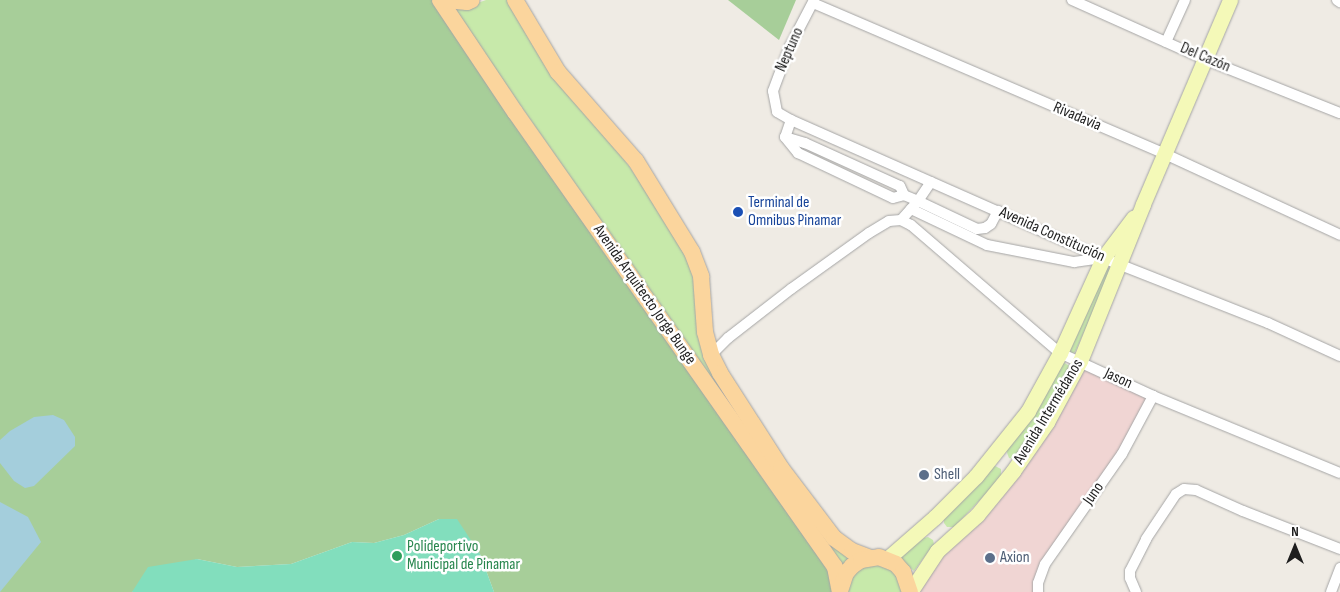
<!DOCTYPE html>
<meta charset="utf-8">
<style>
body{margin:0}
#map{position:relative;width:1340px;height:592px;overflow:hidden;background:#efebe4;font-family:"Sofia Sans Condensed",sans-serif}
div>[style]{position:absolute}
.commercial>*{inset:0;background:#f0d5d3}
.grass>*{inset:0;background:#c7e9aa}
.forest>*{inset:0;background:#a7ce99}
.pitch>*{inset:0;background:#82debd}
.water>*{inset:0;background:#a4cedc}
.roads{filter:drop-shadow(0 0 1px #a5a5a5) drop-shadow(0 0 1px #a5a5a5)}
.minor>*{height:10px;margin:-5px;padding:0 5px;transform-origin:5px;border-radius:5px;background:#fff}
.secondary>*{height:15px;margin:-7.5px;padding:0 7.5px;transform-origin:7.5px;border-radius:7.5px;background:#f4f9b8}
.primary>*{height:16px;margin:-8px;padding:0 8px;transform-origin:8px;border-radius:8px;background:#fbd59d}
.dots>*{width:14px;height:14px;translate:-50% -50%;box-sizing:border-box;border:2px solid #fff;border-radius:50%}
span{translate:-50% -50%;white-space:nowrap;text-align:center;line-height:1.15;-webkit-text-stroke:5px #fff;paint-order:stroke}
.street-label{font-size:16px;color:#1e1e1e}
.transit-label{font-size:16px;color:#164399}
.left{translate:0 -50%;text-align:left}
.service-label{font-size:16px;color:#4e5e75}
.leisure-label{font-size:16px;color:#27864d}
.north{position:absolute;left:1270px;top:522px;width:50px;height:50px;-webkit-text-stroke:4px #fff;paint-order:stroke;rotate:0deg;font-size:14px;font-weight:700;line-height:20px;text-align:center;color:#1e1e1e}
.north::after{content:'';display:block;margin:auto;width:18px;height:22px;background:#1e1e1e;clip-path:polygon(50% 0,100% 100%,50% 72%,0 100%)}
</style>
<div id="map">
<div class="commercial">
<i style="clip-path:polygon(1080px 361px,1153px 396px,1122px 454px,1045px 564px,1038px 592px,910px 592px,1013px 471px)"></i>
</div>
<div class="grass">
<i style="clip-path:polygon(486px 0,507px 0,634px 173px,681px 247px,692px 272px,707px 360px,858px 557px,843px 569px,452px 7px,472px 5px)"></i>
<i style="clip-path:polygon(1106px 267px,1111px 269px,1111px 273px,1075px 352px,1072px 354px,1069px 351px)"></i>
<i style="clip-path:polygon(1063px 362px,1071px 367px,1046px 415px,1013px 459px,1009px 458px,1006px 450px)"></i>
<i style="clip-path:polygon(993px 465px,1001px 469px,1001px 478px,954px 527px,947px 527px,944px 523px,944px 518px)"></i>
<i style="clip-path:polygon(928px 537px,933px 540px,934px 544px,914px 571px,899px 558px,924px 538px)"></i>
<i style="clip-path:polygon(872px 562px,896px 572px,903px 592px,846px 592px,849px 576px)"></i>
</div>
<div class="forest">
<i style="clip-path:polygon(0 0,440px 0,835px 567px,836px 592px,494px 592px,480px 554px,439px 519px,404px 535px,374px 543px,352px 542px,291px 564px,237px 567px,197px 559px,132px 592px,0 592px)"></i>
<i style="clip-path:polygon(728px 0,796px 0,779px 40px)"></i>
</div>
<div class="pitch">
<i style="clip-path:polygon(439px 519px,457px 519px,480px 554px,494px 592px,132px 592px,148px 567px,197px 559px,237px 567px,291px 564px,352px 542px,374px 543px,404px 535px)"></i>
</div>
<div class="water">
<i style="clip-path:polygon(53px 415px,64px 420px,75px 437px,75px 446px,34px 486px,25px 488px,14px 481px,0 463px,0 440px,10px 431px,34px 417px)"></i>
<i style="clip-path:polygon(0 502px,28px 517px,41px 542px,0 592px)"></i>
</div>
<div class="roads">
<div class="minor">
<i style="left:814px;top:0;width:54px;rotate:117.5deg"></i>
<i style="left:789px;top:48px;width:46px;rotate:110.4deg"></i>
<i style="left:773px;top:91px;width:21px;rotate:79deg"></i>
<i style="left:777px;top:112px;width:16px;rotate:30deg"></i>
<i style="left:791px;top:120px;width:341px;rotate:23.9deg"></i>
<i style="left:1103px;top:258px;width:177px;rotate:21.5deg"></i>
<i style="left:1268px;top:323px;width:79px;rotate:24.6deg"></i>
<i style="left:1072px;top:0;width:145px;rotate:24.1deg"></i>
<i style="left:1204px;top:59px;width:146px;rotate:21.7deg"></i>
<i style="left:1337px;top:0;width:4px;rotate:34deg"></i>
<i style="left:813px;top:3px;width:383px;rotate:23.2deg"></i>
<i style="left:1165px;top:154px;width:193px;rotate:24.8deg"></i>
<i style="left:1166px;top:42px;width:46px;rotate:-65.7deg"></i>
<i style="left:791px;top:120px;width:18px;rotate:109deg"></i>
<i style="left:785px;top:137px;width:21px;rotate:51deg"></i>
<i style="left:798px;top:153px;width:105px;rotate:25.3deg"></i>
<i style="left:893px;top:198px;width:11px;rotate:-15deg"></i>
<i style="left:904px;top:195px;width:15px;rotate:23deg"></i>
<i style="left:918px;top:201px;width:23px;rotate:-56deg"></i>
<i style="left:785px;top:137px;width:21px;rotate:17deg"></i>
<i style="left:805px;top:143px;width:104px;rotate:24.4deg"></i>
<i style="left:900px;top:186px;width:10px;rotate:66deg"></i>
<i style="left:911px;top:209px;width:84px;rotate:25.3deg"></i>
<i style="left:987px;top:245px;width:89px;rotate:11.1deg"></i>
<i style="left:1074px;top:262px;width:28px;rotate:-8deg"></i>
<i style="left:901px;top:220px;width:11px;rotate:27deg"></i>
<i style="left:911px;top:225px;width:196px;rotate:40.7deg"></i>
<i style="left:1060px;top:353px;width:102px;rotate:24.8deg"></i>
<i style="left:1153px;top:396px;width:202px;rotate:22.4deg"></i>
<i style="left:711px;top:355px;width:24px;rotate:-45deg"></i>
<i style="left:728px;top:338px;width:80px;rotate:-37.9deg"></i>
<i style="left:791px;top:289px;width:96px;rotate:-35.7deg"></i>
<i style="left:869px;top:233px;width:23px;rotate:-31deg"></i>
<i style="left:889px;top:221px;width:12px;rotate:-5deg"></i>
<i style="left:901px;top:220px;width:25px;rotate:-48deg"></i>
<i style="left:918px;top:201px;width:65px;rotate:25.4deg"></i>
<i style="left:977px;top:229px;width:8px;rotate:-7deg"></i>
<i style="left:985px;top:228px;width:7px;rotate:-34deg"></i>
<i style="left:991px;top:224px;width:15px;rotate:-62deg"></i>
<i style="left:1038px;top:592px;width:9px;rotate:-90deg"></i>
<i style="left:1038px;top:583px;width:20px;rotate:-70deg"></i>
<i style="left:1045px;top:564px;width:134px;rotate:-55deg"></i>
<i style="left:1122px;top:454px;width:66px;rotate:-61.9deg"></i>
<i style="left:1136px;top:592px;width:15px;rotate:-113deg"></i>
<i style="left:1130px;top:578px;width:7px;rotate:-90deg"></i>
<i style="left:1130px;top:571px;width:36px;rotate:-63deg"></i>
<i style="left:1146px;top:539px;width:54px;rotate:-56.3deg"></i>
<i style="left:1176px;top:494px;width:9px;rotate:-32deg"></i>
<i style="left:1184px;top:489px;width:12px;rotate:5deg"></i>
<i style="left:1196px;top:490px;width:51px;rotate:24.1deg"></i>
<i style="left:1243px;top:511px;width:104px;rotate:21.4deg"></i>
<i style="left:1331px;top:592px;width:26px;rotate:-69deg"></i>
</div>
<div class="secondary">
<i style="left:887px;top:559px;width:64px;rotate:-41.2deg"></i>
<i style="left:935px;top:517px;width:58px;rotate:-45deg"></i>
<i style="left:976px;top:476px;width:83px;rotate:-51.3deg"></i>
<i style="left:1028px;top:411px;width:66px;rotate:-61.1deg"></i>
<i style="left:1060px;top:353px;width:104px;rotate:-65.6deg"></i>
<i style="left:1103px;top:258px;width:51px;rotate:-52.9deg"></i>
<i style="left:910px;top:592px;width:49px;rotate:-56.6deg"></i>
<i style="left:937px;top:551px;width:54px;rotate:-42deg"></i>
<i style="left:977px;top:515px;width:57px;rotate:-50.7deg"></i>
<i style="left:1013px;top:471px;width:60px;rotate:-55.2deg"></i>
<i style="left:1047px;top:422px;width:69px;rotate:-61.6deg"></i>
<i style="left:1080px;top:361px;width:169px;rotate:-68.1deg"></i>
<i style="left:1143px;top:204px;width:222px;rotate:-66.9deg"></i>
</div>
<div class="primary">
<i style="left:440px;top:0;width:135px;rotate:56.2deg"></i>
<i style="left:515px;top:112px;width:556px;rotate:54.88deg"></i>
<i style="left:835px;top:567px;width:25px;rotate:79deg"></i>
<i style="left:447px;top:0;width:20px;rotate:6deg"></i>
<i style="left:467px;top:2px;width:5px;rotate:-22deg"></i>
<i style="left:515px;top:0;width:84px;rotate:59.2deg"></i>
<i style="left:558px;top:72px;width:118px;rotate:48.8deg"></i>
<i style="left:636px;top:161px;width:107px;rotate:58.4deg"></i>
<i style="left:692px;top:252px;width:26px;rotate:69deg"></i>
<i style="left:701px;top:276px;width:56px;rotate:85.9deg"></i>
<i style="left:705px;top:332px;width:24px;rotate:75deg"></i>
<i style="left:711px;top:355px;width:20px;rotate:63deg"></i>
<i style="left:720px;top:373px;width:113px;rotate:57.3deg"></i>
<i style="left:781px;top:468px;width:88px;rotate:52.9deg"></i>
<i style="left:834px;top:538px;width:22px;rotate:36deg"></i>
<i style="left:852px;top:551px;width:19px;rotate:21deg"></i>
<i style="left:840px;top:591px;width:19px;rotate:-72deg"></i>
<i style="left:846px;top:573px;width:9px;rotate:-49deg"></i>
<i style="left:852px;top:566px;width:11px;rotate:-34deg"></i>
<i style="left:861px;top:560px;width:18px;rotate:-9deg"></i>
<i style="left:879px;top:557px;width:18px;rotate:22deg"></i>
<i style="left:896px;top:564px;width:11px;rotate:49deg"></i>
<i style="left:903px;top:572px;width:21px;rotate:71deg"></i>
</div>
</div>
<div class="dots">
<i style="left:738px;top:212px;background:#1a4fb4"></i>
<i style="left:924px;top:475px;background:#5c6f8a"></i>
<i style="left:397px;top:556px;background:#2e9e5b"></i>
<i style="left:990px;top:558px;background:#5c6f8a"></i>
</div>
<div class="street-label">
<span style="left:790px;top:50px;rotate:-66deg">Neptuno</span>
<span style="left:1205px;top:58px;rotate:23deg">Del Cazón</span>
<span style="left:1077px;top:117px;rotate:23deg">Rivadavia</span>
<span style="left:1052px;top:235px;rotate:24deg">Avenida Constitución</span>
<span style="left:644px;top:295px;rotate:55deg">Avenida Arquitecto Jorge Bunge</span>
<span style="left:1118px;top:379px;rotate:25deg">Jason</span>
<span style="left:1049px;top:412px;rotate:-59deg">Avenida Intermédanos</span>
<span style="left:1094px;top:494px;rotate:-55deg">Juno</span>
</div>
<div class="transit-label">
<span class="left" style="left:748px;top:212px">Terminal de<br>Omnibus Pinamar</span>
</div>
<div class="service-label">
<span class="left" style="left:934px;top:475px">Shell</span>
<span class="left" style="left:1000px;top:558px">Axion</span>
</div>
<div class="leisure-label">
<span class="left" style="left:407px;top:556px">Polideportivo<br>Municipal de Pinamar</span>
</div>
<div class="north">N</div>
</div>
